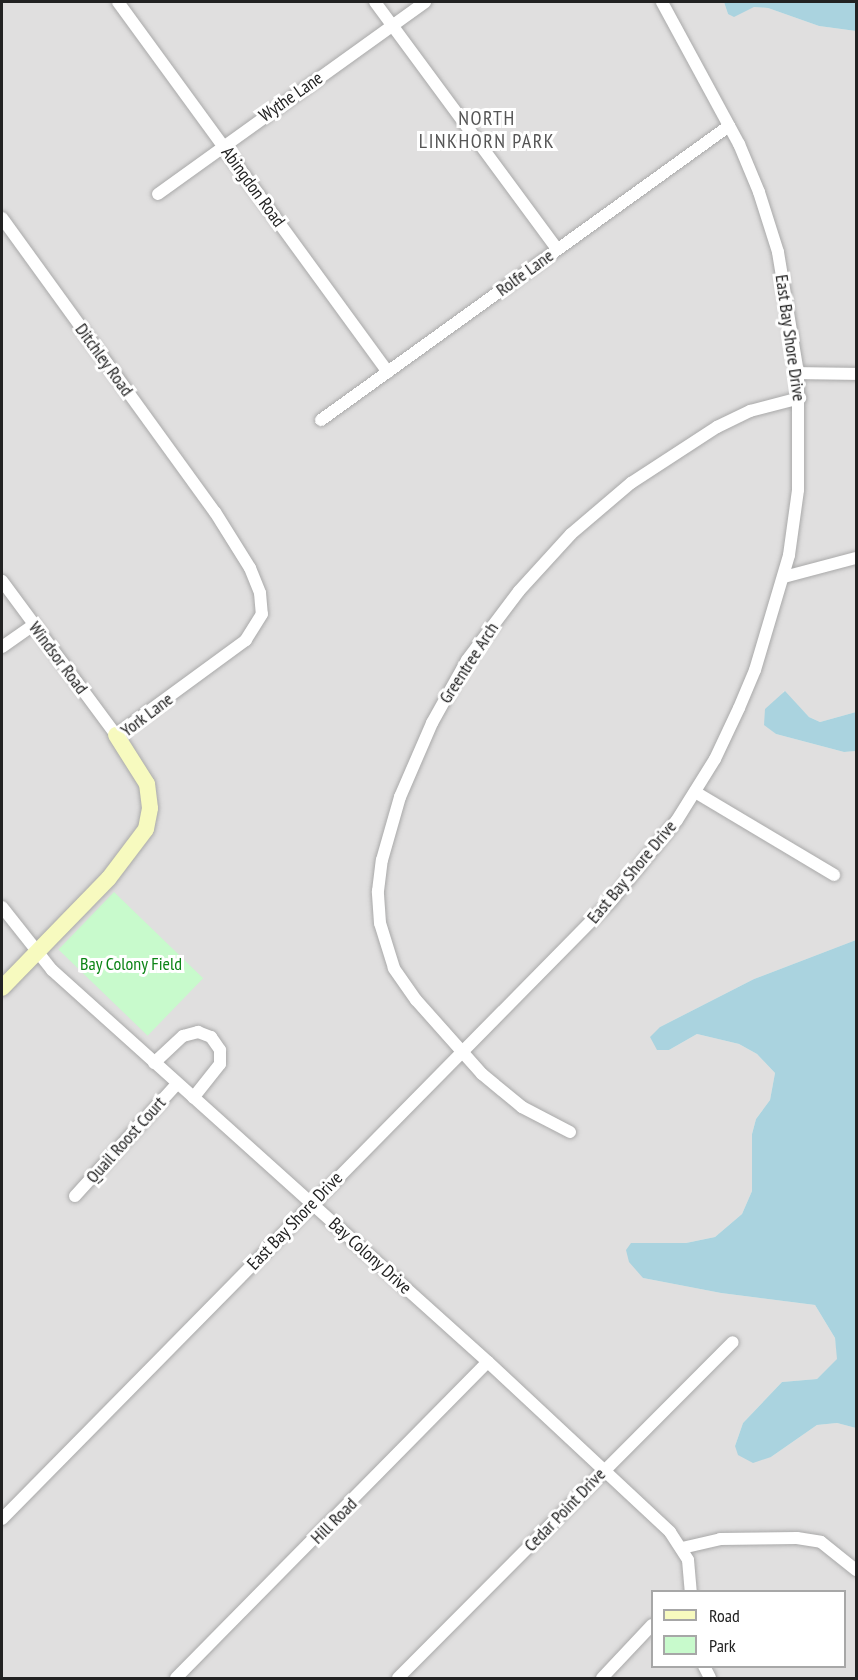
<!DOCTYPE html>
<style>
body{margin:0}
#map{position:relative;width:858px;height:1680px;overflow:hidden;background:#f2efe9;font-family:"PT Sans Narrow",sans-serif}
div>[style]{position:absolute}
.residential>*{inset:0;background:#e0dfdf}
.park>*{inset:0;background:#c8facc;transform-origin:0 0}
.water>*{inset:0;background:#aad3df}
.roads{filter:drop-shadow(0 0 2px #a9a9a9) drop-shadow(0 0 2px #a9a9a9)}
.street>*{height:12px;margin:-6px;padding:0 6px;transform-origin:6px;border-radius:6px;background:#fff}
.secondary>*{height:16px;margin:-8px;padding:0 8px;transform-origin:8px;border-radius:8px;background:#f7fabf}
span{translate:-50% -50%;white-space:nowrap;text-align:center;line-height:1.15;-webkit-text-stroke:6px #fff;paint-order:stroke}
.street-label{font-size:18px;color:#222}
.park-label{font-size:18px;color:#0c8416}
.neighbourhood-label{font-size:20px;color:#555;letter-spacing:1.5px}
.frame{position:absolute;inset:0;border:3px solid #222;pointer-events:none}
.legend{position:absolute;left:651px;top:1590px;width:195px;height:78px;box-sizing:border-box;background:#fff;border:2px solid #a7a7a7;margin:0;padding:8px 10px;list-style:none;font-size:18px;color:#222}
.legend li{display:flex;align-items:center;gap:12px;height:30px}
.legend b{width:30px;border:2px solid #a7a7a7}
</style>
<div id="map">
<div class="residential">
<i style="clip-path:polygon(evenodd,2px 2px,724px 2px,728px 14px,754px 7px,768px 8px,819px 26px,856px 31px,856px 712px,820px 722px,809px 717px,784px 691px,764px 724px,776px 734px,844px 752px,856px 751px,856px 940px,754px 979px,660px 1027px,669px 1050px,697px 1034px,739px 1044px,757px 1054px,775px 1073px,770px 1100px,756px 1119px,752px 1134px,752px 1191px,742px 1214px,715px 1237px,686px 1243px,631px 1243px,643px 1278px,721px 1293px,815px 1305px,835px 1338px,838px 1359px,817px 1379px,782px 1382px,743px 1423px,735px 1446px,771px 1457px,817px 1425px,837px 1423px,856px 1428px,856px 1678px,2px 1678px,2px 2px,652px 1592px,844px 1592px,844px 1666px,652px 1666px,652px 1592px)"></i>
</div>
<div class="park">
<i style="left:114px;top:892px;width:124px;height:80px;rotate:44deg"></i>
</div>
<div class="water">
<i style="clip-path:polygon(724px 2px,856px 2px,856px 31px,819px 26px,768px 8px,754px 7px,734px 17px,728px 14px)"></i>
<i style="clip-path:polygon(785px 691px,809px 717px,820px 722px,856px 712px,856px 751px,844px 752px,776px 734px,764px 725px,765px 709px)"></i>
<i style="clip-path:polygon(856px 940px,856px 1428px,837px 1423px,817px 1425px,771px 1457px,753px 1463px,738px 1455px,735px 1446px,743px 1423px,782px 1382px,817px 1379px,837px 1359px,835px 1338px,815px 1305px,721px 1293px,643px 1278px,629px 1262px,626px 1250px,631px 1243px,686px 1243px,715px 1237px,742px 1214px,752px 1191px,752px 1134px,756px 1119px,770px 1100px,775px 1073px,757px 1054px,739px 1044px,697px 1034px,669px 1050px,657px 1050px,650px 1037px,660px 1027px,754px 979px)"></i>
</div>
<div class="roads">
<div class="street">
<i style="left:118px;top:2px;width:458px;rotate:53.9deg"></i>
<i style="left:375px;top:2px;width:307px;rotate:53.6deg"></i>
<i style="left:158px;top:194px;width:329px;rotate:-35.7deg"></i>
<i style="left:2px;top:218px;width:363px;rotate:54.1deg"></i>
<i style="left:215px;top:512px;width:66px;rotate:58deg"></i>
<i style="left:250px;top:568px;width:27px;rotate:68deg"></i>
<i style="left:260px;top:593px;width:21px;rotate:85deg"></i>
<i style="left:262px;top:614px;width:31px;rotate:122deg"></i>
<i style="left:246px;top:640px;width:161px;rotate:143.8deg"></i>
<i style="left:116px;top:735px;width:192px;rotate:-126.5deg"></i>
<i style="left:798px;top:373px;width:58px;rotate:1deg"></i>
<i style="left:321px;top:420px;width:503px;rotate:-35.78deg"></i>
<i style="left:784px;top:577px;width:74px;rotate:-14.8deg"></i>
<i style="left:2px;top:647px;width:39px;rotate:-35deg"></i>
<i style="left:695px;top:792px;width:162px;rotate:30.8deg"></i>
<i style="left:2px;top:907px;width:80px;rotate:51.6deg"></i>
<i style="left:52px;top:970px;width:586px;rotate:41.96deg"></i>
<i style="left:488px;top:1362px;width:249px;rotate:43deg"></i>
<i style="left:670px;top:1532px;width:33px;rotate:57deg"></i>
<i style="left:688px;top:1560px;width:32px;rotate:85deg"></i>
<i style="left:154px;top:1063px;width:40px;rotate:-43deg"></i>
<i style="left:183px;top:1036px;width:16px;rotate:-15deg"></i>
<i style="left:198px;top:1032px;width:14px;rotate:21deg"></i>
<i style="left:211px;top:1037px;width:16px;rotate:55deg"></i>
<i style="left:220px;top:1050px;width:14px;rotate:90deg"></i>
<i style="left:220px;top:1064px;width:43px;rotate:128.5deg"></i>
<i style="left:570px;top:1132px;width:54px;rotate:-152.5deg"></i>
<i style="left:522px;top:1107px;width:52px;rotate:-140.5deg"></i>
<i style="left:482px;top:1074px;width:99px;rotate:-131.7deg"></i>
<i style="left:416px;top:1000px;width:39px;rotate:-125deg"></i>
<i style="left:394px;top:968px;width:47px;rotate:-107.3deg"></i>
<i style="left:380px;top:923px;width:32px;rotate:-94deg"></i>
<i style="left:378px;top:891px;width:31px;rotate:-83deg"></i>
<i style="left:382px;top:860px;width:66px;rotate:-74.1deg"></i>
<i style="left:400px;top:797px;width:81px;rotate:-66.6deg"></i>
<i style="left:432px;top:723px;width:72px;rotate:-60.9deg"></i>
<i style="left:467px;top:660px;width:86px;rotate:-53deg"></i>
<i style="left:519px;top:591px;width:77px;rotate:-47.6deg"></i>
<i style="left:571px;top:534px;width:79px;rotate:-40.4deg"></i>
<i style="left:631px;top:483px;width:103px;rotate:-33.1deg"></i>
<i style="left:717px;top:427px;width:37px;rotate:-26deg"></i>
<i style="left:750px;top:411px;width:52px;rotate:-14.6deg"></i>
<i style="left:75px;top:1196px;width:151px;rotate:-47.7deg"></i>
<i style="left:2px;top:1519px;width:868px;rotate:-45.42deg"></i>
<i style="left:611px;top:901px;width:104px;rotate:-50.8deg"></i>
<i style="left:677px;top:820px;width:72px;rotate:-58.1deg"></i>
<i style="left:715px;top:759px;width:56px;rotate:-64.8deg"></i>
<i style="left:739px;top:708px;width:41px;rotate:-67.2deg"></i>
<i style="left:755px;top:670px;width:120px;rotate:-73.5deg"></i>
<i style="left:789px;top:555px;width:66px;rotate:-82.1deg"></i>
<i style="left:798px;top:490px;width:117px;rotate:-90deg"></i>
<i style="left:798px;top:373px;width:123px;rotate:-99.4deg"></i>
<i style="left:778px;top:252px;width:63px;rotate:-107.6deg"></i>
<i style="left:759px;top:192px;width:52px;rotate:-112.6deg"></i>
<i style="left:739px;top:144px;width:162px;rotate:-118.5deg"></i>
<i style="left:682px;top:1548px;width:39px;rotate:-13deg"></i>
<i style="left:720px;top:1539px;width:77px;rotate:-0.7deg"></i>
<i style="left:797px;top:1538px;width:24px;rotate:9deg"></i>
<i style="left:821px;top:1542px;width:45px;rotate:38.7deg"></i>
<i style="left:704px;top:1666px;width:13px;rotate:63deg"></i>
<i style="left:176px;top:1678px;width:444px;rotate:-45.4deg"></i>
<i style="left:398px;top:1678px;width:474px;rotate:-45.1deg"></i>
<i style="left:602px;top:1678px;width:73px;rotate:-46.7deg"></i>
</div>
<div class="secondary">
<i style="left:2px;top:988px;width:153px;rotate:-45.8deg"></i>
<i style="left:109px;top:878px;width:61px;rotate:-52.9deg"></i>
<i style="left:146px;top:829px;width:21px;rotate:-79deg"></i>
<i style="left:150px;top:808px;width:24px;rotate:-97deg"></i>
<i style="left:147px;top:784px;width:58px;rotate:-122.3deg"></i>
</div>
</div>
<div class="street-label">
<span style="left:291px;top:97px;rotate:-35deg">Wythe Lane</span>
<span style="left:253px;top:187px;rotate:54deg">Abingdon Road</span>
<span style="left:525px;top:273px;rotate:-36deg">Rolfe Lane</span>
<span style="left:790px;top:338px;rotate:82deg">East Bay Shore Drive</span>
<span style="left:104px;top:360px;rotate:54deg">Ditchley Road</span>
<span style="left:58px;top:658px;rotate:53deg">Windsor Road</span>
<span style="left:469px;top:663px;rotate:-57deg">Greentree Arch</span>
<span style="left:147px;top:715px;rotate:-37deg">York Lane</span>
<span style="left:632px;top:872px;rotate:-50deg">East Bay Shore Drive</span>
<span style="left:126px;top:1140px;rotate:-48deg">Quail Roost Court</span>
<span style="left:295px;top:1221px;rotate:-46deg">East Bay Shore Drive</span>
<span style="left:370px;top:1256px;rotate:42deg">Bay Colony Drive</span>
<span style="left:565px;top:1510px;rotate:-46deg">Cedar Point Drive</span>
<span style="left:334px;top:1521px;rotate:-45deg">Hill Road</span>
</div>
<div class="park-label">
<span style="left:131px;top:964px">Bay Colony Field</span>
</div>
<div class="neighbourhood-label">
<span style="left:487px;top:130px">NORTH<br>LINKHORN PARK</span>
</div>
<div class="frame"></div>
<ul class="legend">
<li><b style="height:8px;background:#f7fabf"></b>Road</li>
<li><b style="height:16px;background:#c8facc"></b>Park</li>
</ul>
</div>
